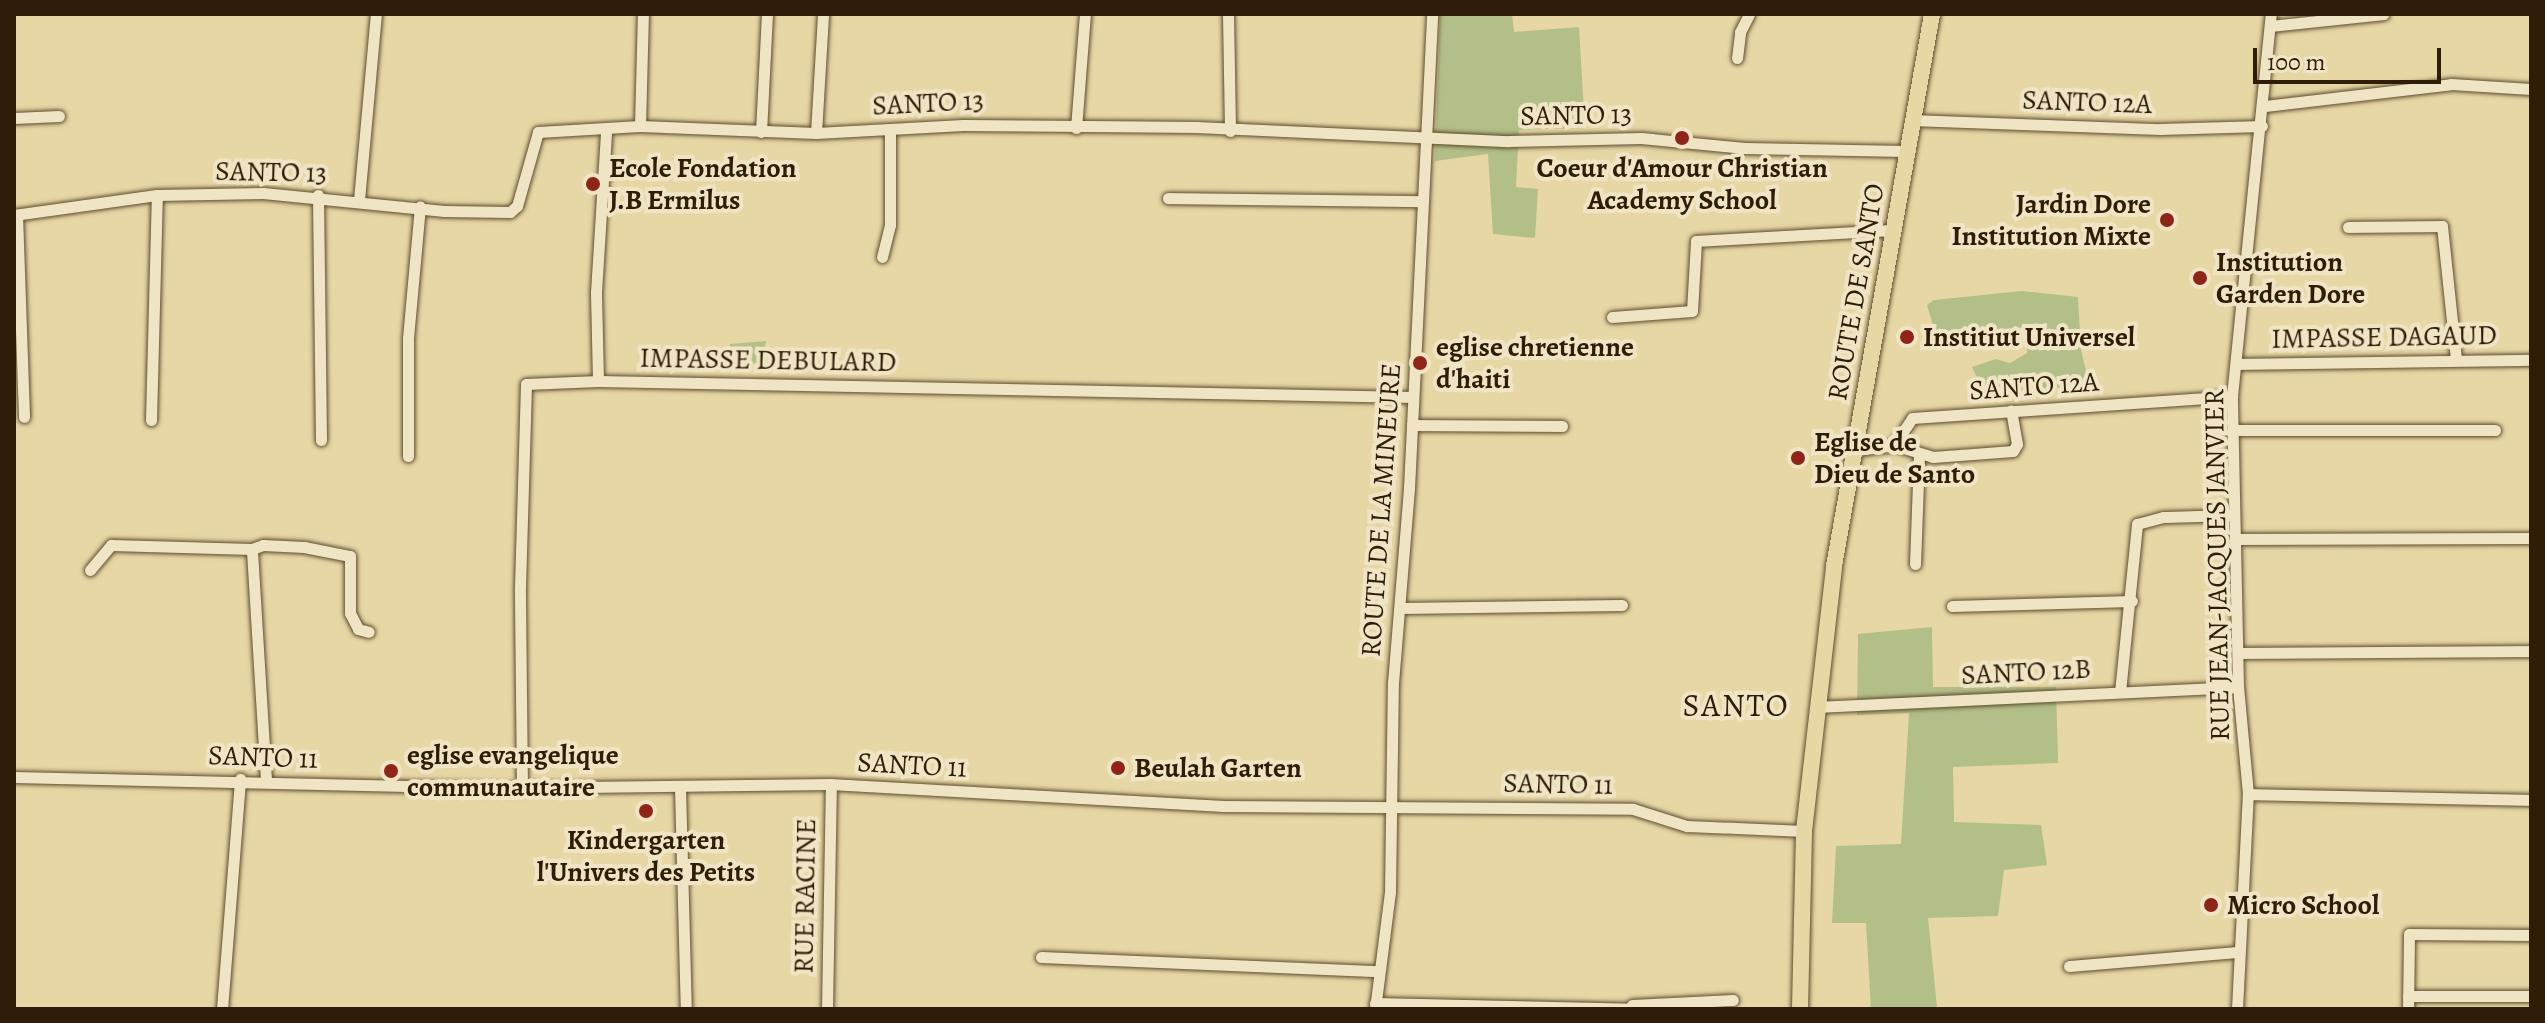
<!DOCTYPE html>
<style>
body{margin:0}
#map{position:relative;width:2545px;height:1023px;overflow:hidden;background:#e7d7a5;font-family:Alegreya,serif}
div>[style]{position:absolute}
.green>*{inset:0;background:#b3bf88}
.roads{filter:drop-shadow(0 0 2px #5e4c2e) drop-shadow(0 0 2px #5e4c2e)}
.minor>*{height:11px;margin:-5.5px;padding:0 5.5px;transform-origin:5.5px;border-radius:5.5px;background:#efe5c4}
.primary>*{height:16px;margin:-8px;padding:0 8px;transform-origin:8px;border-radius:8px;background:#e7d7a5}
.dots>*{width:22px;height:22px;translate:-50% -50%;box-sizing:border-box;border:4px solid #efe5c4;border-radius:50%}
span{translate:-50% -50%;white-space:nowrap;text-align:center;line-height:1.15;-webkit-text-stroke:8px #efe5c4;paint-order:stroke}
.street-label{font-size:28px;color:#301d07}
.poi-label{font-size:28px;color:#301d07;font-weight:700}
.left{translate:0 -50%;text-align:left}
.right{translate:-100% -50%;text-align:right}
.quarter-label{font-size:32px;color:#301d07;letter-spacing:2px}
.frame{position:absolute;inset:0;border:16px solid #301d07;pointer-events:none}
.scale{position:absolute;left:2253px;top:48px;width:188px;height:36px;box-sizing:border-box;border:4px solid #301d07;border-top:0;padding-left:10px;font-size:24px;line-height:28px;white-space:nowrap;color:#301d07;-webkit-text-stroke:6px #efe5c4;paint-order:stroke}
</style>
<div id="map">
<div class="green">
<i style="clip-path:polygon(1440px 14px,1512px 14px,1514px 32px,1579px 27px,1585px 128px,1519px 130px,1516px 187px,1538px 189px,1535px 238px,1493px 234px,1488px 154px,1435px 161px)"></i>
<i style="clip-path:polygon(2022px 291px,2078px 297px,2081px 350px,2090px 387px,2033px 388px,1989px 402px,1972px 367px,1996px 359px,2010px 363px,2027px 353px,2027px 327px,1946px 338px,1934px 329px,1927px 305px,1934px 300px)"></i>
<i style="clip-path:polygon(766px 341px,762px 363px,730px 364px,730px 344px)"></i>
<i style="clip-path:polygon(1932px 627px,1933px 687px,2056px 687px,2058px 763px,1953px 767px,1954px 822px,2041px 825px,2047px 865px,2004px 870px,1998px 916px,1928px 918px,1937px 1007px,1871px 1009px,1866px 923px,1832px 923px,1836px 846px,1901px 844px,1909px 713px,1857px 715px,1858px 634px)"></i>
</div>
<div class="roads">
<div class="minor">
<i style="left:1228px;top:14px;width:117px;rotate:89deg"></i>
<i style="left:2271px;top:26px;width:113px;rotate:-6.1deg"></i>
<i style="left:1737px;top:58px;width:26px;rotate:-83deg"></i>
<i style="left:1740px;top:32px;width:20px;rotate:-63deg"></i>
<i style="left:2265px;top:106px;width:187px;rotate:-6.7deg"></i>
<i style="left:2451px;top:84px;width:80px;rotate:3.6deg"></i>
<i style="left:14px;top:118px;width:45px;rotate:-2.5deg"></i>
<i style="left:1911px;top:120px;width:249px;rotate:2.1deg"></i>
<i style="left:2160px;top:129px;width:102px;rotate:-1.7deg"></i>
<i style="left:640px;top:126px;width:112px;rotate:-88.5deg"></i>
<i style="left:1076px;top:128px;width:114px;rotate:-85.5deg"></i>
<i style="left:761px;top:132px;width:118px;rotate:-87.1deg"></i>
<i style="left:816px;top:133px;width:119px;rotate:-86.6deg"></i>
<i style="left:318px;top:195px;width:245px;rotate:89.3deg"></i>
<i style="left:1168px;top:198px;width:254px;rotate:0.7deg"></i>
<i style="left:359px;top:200px;width:187px;rotate:-84.8deg"></i>
<i style="left:14px;top:215px;width:144px;rotate:-8deg"></i>
<i style="left:157px;top:195px;width:106px;rotate:-1.1deg"></i>
<i style="left:263px;top:193px;width:182px;rotate:5.7deg"></i>
<i style="left:444px;top:211px;width:66px;rotate:0.9deg"></i>
<i style="left:510px;top:212px;width:9px;rotate:-41deg"></i>
<i style="left:517px;top:206px;width:77px;rotate:-74.2deg"></i>
<i style="left:538px;top:132px;width:102px;rotate:-3.4deg"></i>
<i style="left:640px;top:126px;width:176px;rotate:2.3deg"></i>
<i style="left:816px;top:133px;width:147px;rotate:-3.1deg"></i>
<i style="left:963px;top:125px;width:233px;rotate:0.5deg"></i>
<i style="left:1196px;top:127px;width:313px;rotate:2.6deg"></i>
<i style="left:1509px;top:141px;width:132px;rotate:-1.3deg"></i>
<i style="left:1641px;top:138px;width:104px;rotate:5.5deg"></i>
<i style="left:1745px;top:148px;width:161px;rotate:1.1deg"></i>
<i style="left:17px;top:215px;width:202px;rotate:88deg"></i>
<i style="left:2348px;top:227px;width:94px;rotate:-0.6deg"></i>
<i style="left:2442px;top:226px;width:134px;rotate:84deg"></i>
<i style="left:882px;top:257px;width:33px;rotate:-76deg"></i>
<i style="left:890px;top:225px;width:96px;rotate:-90deg"></i>
<i style="left:1612px;top:317px;width:80px;rotate:-4.3deg"></i>
<i style="left:1692px;top:311px;width:70px;rotate:-86.7deg"></i>
<i style="left:1696px;top:241px;width:195px;rotate:-3.2deg"></i>
<i style="left:2238px;top:364px;width:293px;rotate:-0.8deg"></i>
<i style="left:598px;top:381px;width:89px;rotate:-91.3deg"></i>
<i style="left:596px;top:292px;width:160px;rotate:-86.4deg"></i>
<i style="left:151px;top:420px;width:225px;rotate:-88.5deg"></i>
<i style="left:1412px;top:425px;width:150px;rotate:0.4deg"></i>
<i style="left:2233px;top:430px;width:262px"></i>
<i style="left:1894px;top:445px;width:41px;rotate:17.1deg"></i>
<i style="left:1933px;top:457px;width:80px;rotate:-4.3deg"></i>
<i style="left:2013px;top:451px;width:8px;rotate:-60deg"></i>
<i style="left:2017px;top:444px;width:34px;rotate:-100deg"></i>
<i style="left:1856px;top:450px;width:38px;rotate:-7deg"></i>
<i style="left:1894px;top:445px;width:32px;rotate:-56deg"></i>
<i style="left:1912px;top:418px;width:321px;rotate:-3.9deg"></i>
<i style="left:408px;top:456px;width:118px;rotate:-90deg"></i>
<i style="left:408px;top:338px;width:132px;rotate:-84.8deg"></i>
<i style="left:2235px;top:539px;width:296px;rotate:-0.2deg"></i>
<i style="left:1915px;top:564px;width:108px;rotate:-87.9deg"></i>
<i style="left:90px;top:570px;width:33px;rotate:-50deg"></i>
<i style="left:111px;top:545px;width:141px;rotate:1.6deg"></i>
<i style="left:1952px;top:606px;width:180px;rotate:-1.6deg"></i>
<i style="left:1400px;top:608px;width:222px;rotate:-0.8deg"></i>
<i style="left:2239px;top:653px;width:292px;rotate:-0.4deg"></i>
<i style="left:2120px;top:692px;width:169px;rotate:-84.2deg"></i>
<i style="left:2137px;top:524px;width:27px;rotate:-15deg"></i>
<i style="left:2163px;top:517px;width:71px;rotate:-1.6deg"></i>
<i style="left:1816px;top:707px;width:422px;rotate:-2.7deg"></i>
<i style="left:14px;top:777px;width:491px;rotate:1.3deg"></i>
<i style="left:505px;top:788px;width:326px;rotate:-0.7deg"></i>
<i style="left:831px;top:784px;width:392px;rotate:3.2deg"></i>
<i style="left:1222px;top:806px;width:411px;rotate:0.4deg"></i>
<i style="left:1633px;top:809px;width:57px;rotate:17.5deg"></i>
<i style="left:1687px;top:826px;width:117px;rotate:2.4deg"></i>
<i style="left:266px;top:780px;width:231px;rotate:-93.5deg"></i>
<i style="left:252px;top:549px;width:12px;rotate:-20deg"></i>
<i style="left:263px;top:545px;width:41px;rotate:2.8deg"></i>
<i style="left:304px;top:547px;width:47px;rotate:11.1deg"></i>
<i style="left:350px;top:556px;width:57px;rotate:90deg"></i>
<i style="left:350px;top:613px;width:18px;rotate:63deg"></i>
<i style="left:358px;top:629px;width:11px;rotate:15deg"></i>
<i style="left:680px;top:787px;width:222px;rotate:88.5deg"></i>
<i style="left:522px;top:788px;width:201px;rotate:-90.6deg"></i>
<i style="left:520px;top:587px;width:203px;rotate:-88.3deg"></i>
<i style="left:526px;top:384px;width:72px;rotate:-2.4deg"></i>
<i style="left:598px;top:381px;width:815px;rotate:1.12deg"></i>
<i style="left:2248px;top:794px;width:283px;rotate:1.2deg"></i>
<i style="left:1041px;top:957px;width:338px;rotate:2.4deg"></i>
<i style="left:2069px;top:966px;width:169px;rotate:-4.8deg"></i>
<i style="left:2408px;top:996px;width:123px"></i>
<i style="left:1375px;top:1003px;width:257px;rotate:1.3deg"></i>
<i style="left:1632px;top:1005px;width:101px;rotate:-2.8deg"></i>
<i style="left:222px;top:1009px;width:231px;rotate:-85.5deg"></i>
<i style="left:827px;top:1009px;width:225px;rotate:-89deg"></i>
<i style="left:1375px;top:1009px;width:118px;rotate:-82.7deg"></i>
<i style="left:1390px;top:892px;width:209px;rotate:-89.2deg"></i>
<i style="left:1393px;top:683px;width:196px;rotate:-85.3deg"></i>
<i style="left:1409px;top:488px;width:475px;rotate:-87.2deg"></i>
<i style="left:2237px;top:1009px;width:215px;rotate:-87.1deg"></i>
<i style="left:2248px;top:794px;width:107px;rotate:-95.3deg"></i>
<i style="left:2238px;top:687px;width:291px;rotate:-91.2deg"></i>
<i style="left:2232px;top:396px;width:384px;rotate:-84.2deg"></i>
<i style="left:2408px;top:1009px;width:75px;rotate:-89.2deg"></i>
<i style="left:2409px;top:934px;width:122px;rotate:0.5deg"></i>
</div>
<div class="primary">
<i style="left:1800px;top:1009px;width:178px;rotate:-88.7deg"></i>
<i style="left:1804px;top:831px;width:267px;rotate:-83.5deg"></i>
<i style="left:1834px;top:566px;width:561px;rotate:-79.93deg"></i>
</div>
</div>
<div class="dots">
<i style="left:1682px;top:138px;background:#8f2418"></i>
<i style="left:593px;top:184px;background:#8f2418"></i>
<i style="left:2167px;top:220px;background:#8f2418"></i>
<i style="left:2200px;top:278px;background:#8f2418"></i>
<i style="left:1907px;top:337px;background:#8f2418"></i>
<i style="left:1420px;top:363px;background:#8f2418"></i>
<i style="left:1798px;top:458px;background:#8f2418"></i>
<i style="left:1118px;top:768px;background:#8f2418"></i>
<i style="left:391px;top:771px;background:#8f2418"></i>
<i style="left:646px;top:811px;background:#8f2418"></i>
<i style="left:2211px;top:905px;background:#8f2418"></i>
</div>
<div class="street-label">
<span style="left:2087px;top:102px;rotate:2deg">SANTO 12A</span>
<span style="left:928px;top:103px;rotate:-3deg">SANTO 13</span>
<span style="left:1576px;top:115px;rotate:-1deg">SANTO 13</span>
<span style="left:271px;top:172px;rotate:1deg">SANTO 13</span>
<span style="left:1856px;top:292px;rotate:-80deg">ROUTE DE SANTO</span>
<span style="left:2384px;top:337px;rotate:-1deg">IMPASSE DAGAUD</span>
<span style="left:768px;top:360px;rotate:1deg">IMPASSE DEBULARD</span>
<span style="left:2034px;top:386px;rotate:-4deg">SANTO 12A</span>
<span style="left:1381px;top:510px;rotate:-86deg">ROUTE DE LA MINEURE</span>
<span style="left:2217px;top:565px;rotate:-91deg">RUE JEAN-JACQUES JANVIER</span>
<span style="left:2026px;top:672px;rotate:-3deg">SANTO 12B</span>
<span style="left:263px;top:757px;rotate:2deg">SANTO 11</span>
<span style="left:912px;top:765px;rotate:3deg">SANTO 11</span>
<span style="left:1558px;top:784px;rotate:1deg">SANTO 11</span>
<span style="left:805px;top:896px;rotate:-89deg">RUE RACINE</span>
</div>
<div class="poi-label">
<span class="left" style="left:609px;top:184px">Ecole Fondation<br>J.B Ermilus</span>
<span style="left:1682px;top:184px">Coeur d'Amour Christian<br>Academy School</span>
<span class="right" style="left:2151px;top:220px">Jardin Dore<br>Institution Mixte</span>
<span class="left" style="left:2216px;top:278px">Institution<br>Garden Dore</span>
<span class="left" style="left:1923px;top:337px">Institiut Universel</span>
<span class="left" style="left:1436px;top:363px">eglise chretienne<br>d'haiti</span>
<span class="left" style="left:1814px;top:458px">Eglise de<br>Dieu de Santo</span>
<span class="left" style="left:407px;top:771px">eglise evangelique<br>communautaire</span>
<span class="left" style="left:1134px;top:768px">Beulah Garten</span>
<span style="left:646px;top:856px">Kindergarten<br>l'Univers des Petits</span>
<span class="left" style="left:2227px;top:905px">Micro School</span>
</div>
<div class="quarter-label">
<span style="left:1736px;top:705px">SANTO</span>
</div>
<div class="frame"></div>
<div class="scale">100 m</div>
</div>
